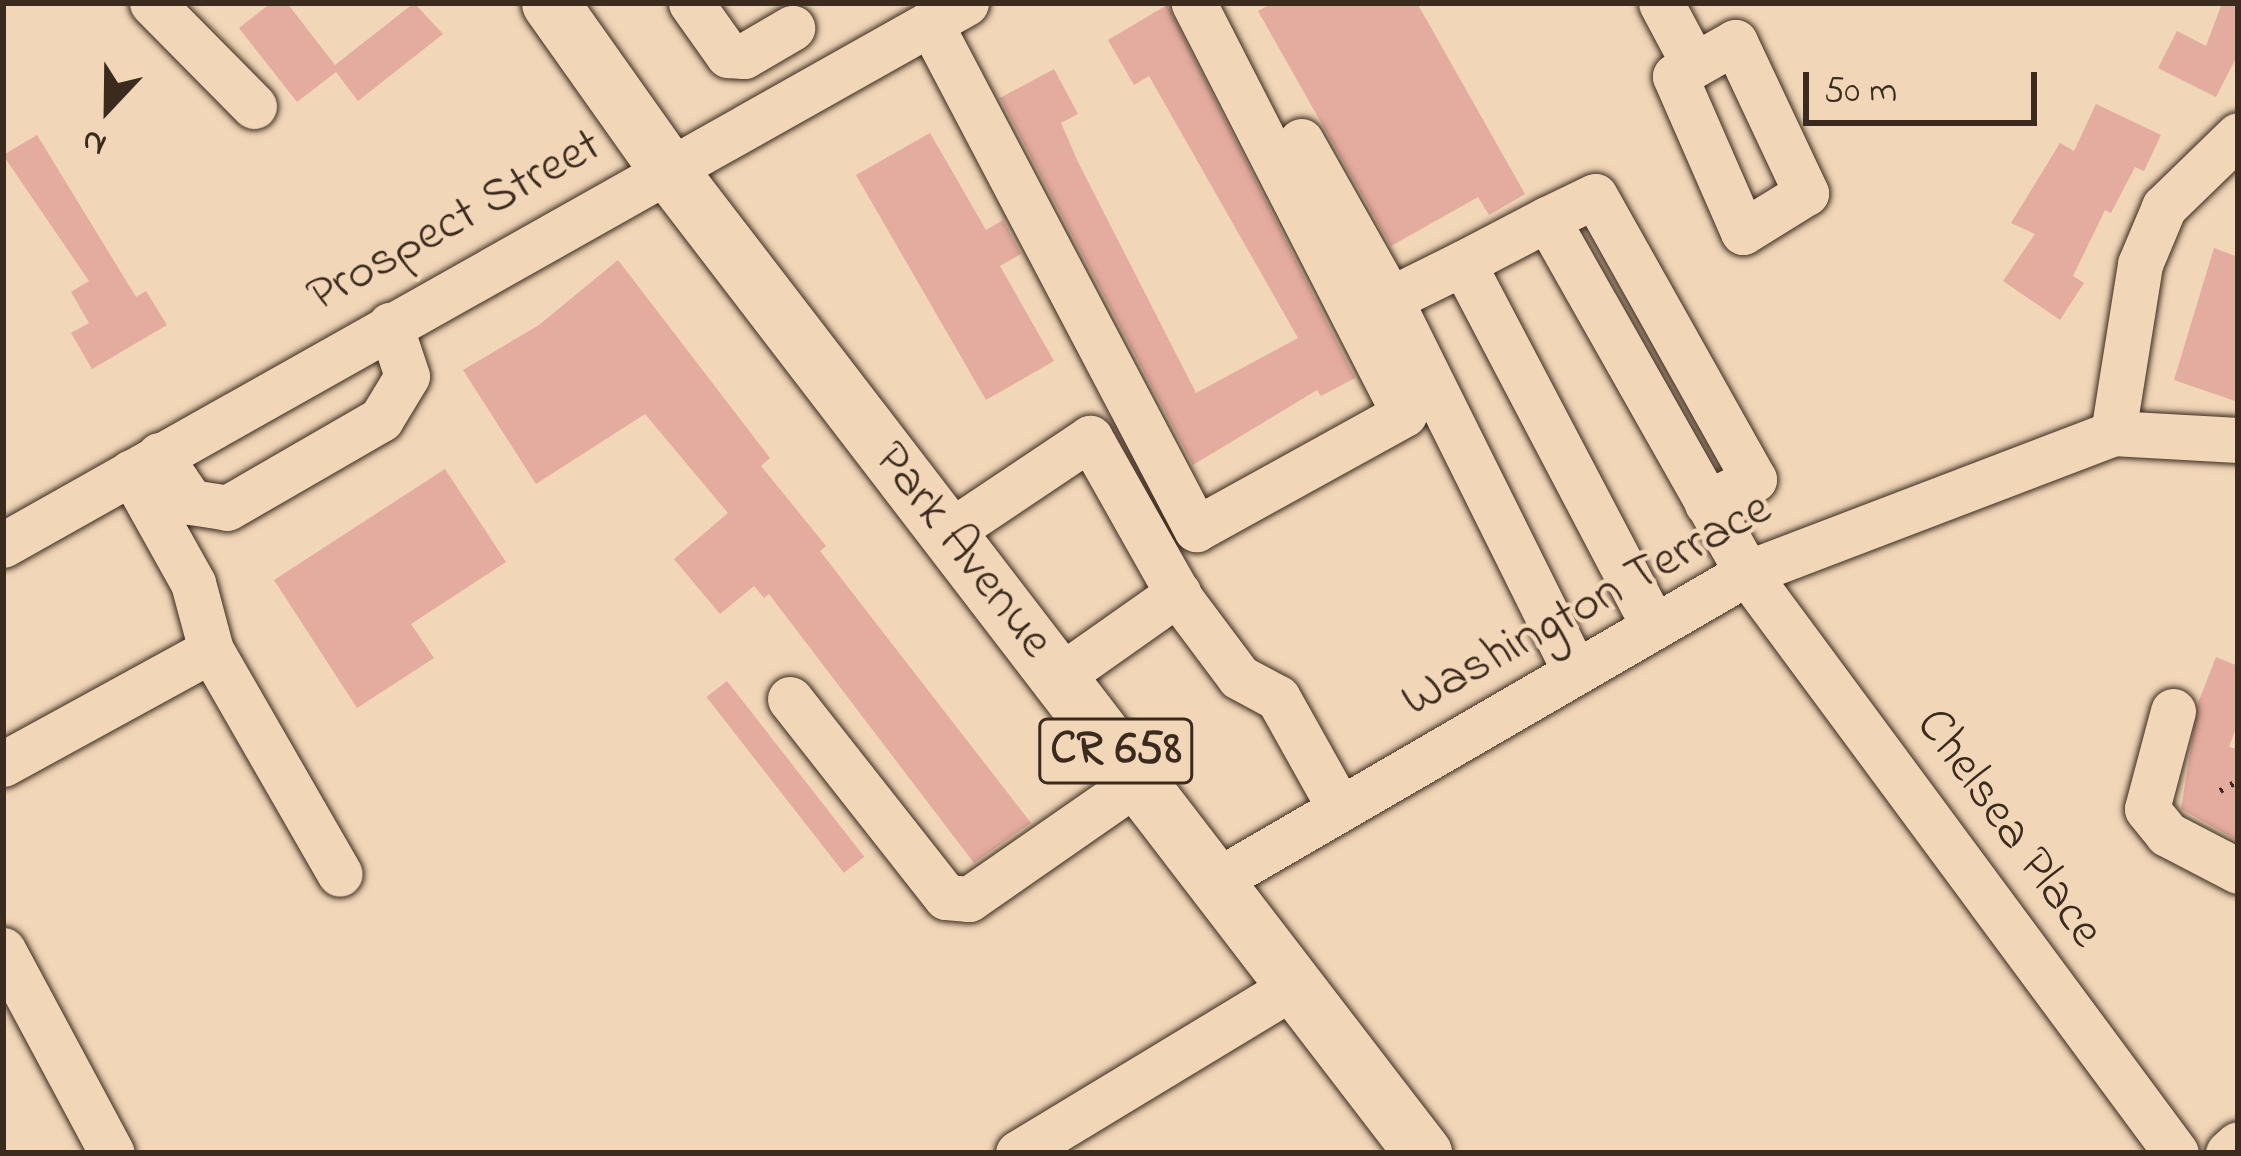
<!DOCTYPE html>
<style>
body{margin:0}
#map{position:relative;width:2241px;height:1156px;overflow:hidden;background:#f1d6b8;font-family:"Indie Flower",sans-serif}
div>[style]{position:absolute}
.building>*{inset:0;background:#e4ab9f;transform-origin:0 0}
.path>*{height:6px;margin-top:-3px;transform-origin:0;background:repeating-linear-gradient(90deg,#3b2a1e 0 3px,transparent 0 12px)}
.roads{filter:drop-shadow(0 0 3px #3b2a1e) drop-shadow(0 0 3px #3b2a1e)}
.minor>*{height:45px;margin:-22.5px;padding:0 22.5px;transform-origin:22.5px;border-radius:22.5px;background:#f1d6b8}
.major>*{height:57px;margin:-28.5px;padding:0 28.5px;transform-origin:28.5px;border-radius:28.5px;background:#f1d6b8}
span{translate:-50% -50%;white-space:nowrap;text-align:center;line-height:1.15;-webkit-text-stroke:9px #f1d6b8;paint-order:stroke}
.shield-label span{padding:3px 9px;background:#f1d6b8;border:3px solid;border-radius:9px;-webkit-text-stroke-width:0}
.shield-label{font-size:48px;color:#3b2a1e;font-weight:700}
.street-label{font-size:51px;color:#3b2a1e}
.frame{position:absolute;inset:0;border:6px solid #3b2a1e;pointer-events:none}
.north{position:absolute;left:48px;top:48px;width:120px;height:120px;-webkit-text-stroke:9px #f1d6b8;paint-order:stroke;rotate:202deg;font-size:33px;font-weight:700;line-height:48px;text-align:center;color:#3b2a1e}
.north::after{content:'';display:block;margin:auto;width:42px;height:54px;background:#3b2a1e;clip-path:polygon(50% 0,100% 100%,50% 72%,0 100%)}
.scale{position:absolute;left:1803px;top:72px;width:234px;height:54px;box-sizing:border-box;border:6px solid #3b2a1e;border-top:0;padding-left:15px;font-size:36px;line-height:42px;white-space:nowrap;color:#3b2a1e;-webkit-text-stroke:9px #f1d6b8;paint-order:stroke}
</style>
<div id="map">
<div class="building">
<i style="clip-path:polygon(271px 3px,287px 3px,335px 65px,414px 3px,443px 34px,358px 101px,336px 72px,297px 102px,239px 28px)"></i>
<i style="clip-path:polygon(1273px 3px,1417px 3px,1525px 194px,1489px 215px,1478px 197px,1391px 246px,1258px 11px)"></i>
<i style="clip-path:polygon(2222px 3px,2238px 3px,2238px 54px,2216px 97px,2158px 68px,2177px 31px,2206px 46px)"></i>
<i style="clip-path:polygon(1167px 5px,1355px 378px,1321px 396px,1317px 390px,1193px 465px,1000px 98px,1054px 69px,1078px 114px,1061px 123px,1078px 162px,1196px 393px,1298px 338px,1149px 76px,1134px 85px,1108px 40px)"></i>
<i style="clip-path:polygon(2096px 104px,2161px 135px,2144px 171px,2135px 167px,2111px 213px,2105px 210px,2073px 276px,2084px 283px,2060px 320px,2003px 281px,2035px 234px,2011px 223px,2060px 143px,2074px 151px)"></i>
<i style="clip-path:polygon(930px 133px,986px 230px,1003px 220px,1021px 254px,1000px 266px,1054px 361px,986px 400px,856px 175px)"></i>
<i style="clip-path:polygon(37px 135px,136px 297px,146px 291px,167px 325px,92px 369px,71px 333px,89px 323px,71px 292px,89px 281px,3px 155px)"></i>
<i style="clip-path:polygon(2214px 248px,2238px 257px,2238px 402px,2174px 380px)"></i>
<i style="clip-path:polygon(618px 260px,770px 458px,761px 466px,826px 546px,820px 551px,1031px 823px,974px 863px,769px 594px,764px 598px,754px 586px,720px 614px,674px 559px,728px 513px,645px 414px,536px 484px,463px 370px,539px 325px)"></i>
<i style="clip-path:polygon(445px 469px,506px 562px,411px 624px,434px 658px,357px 708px,274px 580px)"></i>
<i style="clip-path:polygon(2216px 657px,2238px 666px,2238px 722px,2229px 747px,2238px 749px,2238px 841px,2181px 809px,2198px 703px)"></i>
<i style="left:727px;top:681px;width:223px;height:26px;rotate:52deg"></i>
</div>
<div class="path">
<i style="left:2220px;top:791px;width:21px;rotate:-29deg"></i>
</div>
<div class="roads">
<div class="minor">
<i style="left:152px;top:3px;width:145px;rotate:45.3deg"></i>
<i style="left:691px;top:3px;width:64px;rotate:54.6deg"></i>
<i style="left:728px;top:55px;width:16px;rotate:4deg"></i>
<i style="left:744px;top:56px;width:56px;rotate:-30.3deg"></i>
<i style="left:1661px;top:3px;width:66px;rotate:61.9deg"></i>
<i style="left:930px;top:23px;width:572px;rotate:62.27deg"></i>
<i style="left:1196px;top:529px;width:238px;rotate:-28.9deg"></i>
<i style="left:1404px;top:414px;width:462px;rotate:-117.1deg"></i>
<i style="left:1735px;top:42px;width:167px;rotate:64.8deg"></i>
<i style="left:1806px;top:193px;width:74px;rotate:148.2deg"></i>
<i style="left:1743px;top:232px;width:170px;rotate:-113.6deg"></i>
<i style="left:1675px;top:76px;width:69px;rotate:-29.5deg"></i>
<i style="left:1301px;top:141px;width:181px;rotate:60.6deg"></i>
<i style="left:1547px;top:219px;width:53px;rotate:-25.6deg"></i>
<i style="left:1595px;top:196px;width:325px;rotate:60.7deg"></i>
<i style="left:1754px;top:479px;width:53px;rotate:152.9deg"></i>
<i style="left:1463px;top:263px;width:81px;rotate:153.7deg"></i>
<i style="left:1390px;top:299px;width:416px;rotate:63.6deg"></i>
<i style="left:2113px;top:433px;width:171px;rotate:-80.9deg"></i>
<i style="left:2140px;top:264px;width:62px;rotate:-67.2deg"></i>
<i style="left:2164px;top:207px;width:103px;rotate:-44.2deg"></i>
<i style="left:159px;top:455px;width:57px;rotate:55.8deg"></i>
<i style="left:191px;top:502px;width:36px;rotate:9deg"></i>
<i style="left:227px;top:508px;width:178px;rotate:-30deg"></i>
<i style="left:381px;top:419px;width:50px;rotate:-58.8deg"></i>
<i style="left:407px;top:376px;width:54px;rotate:-108.4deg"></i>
<i style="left:948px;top:533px;width:171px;rotate:-33.8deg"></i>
<i style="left:1090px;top:438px;width:184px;rotate:60.6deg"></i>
<i style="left:1180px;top:598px;width:99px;rotate:53.2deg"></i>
<i style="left:1239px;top:677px;width:44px;rotate:28.3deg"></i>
<i style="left:1278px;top:698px;width:127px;rotate:60.8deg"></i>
<i style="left:3px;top:545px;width:1105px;rotate:-29.37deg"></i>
<i style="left:1654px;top:627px;width:411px;rotate:-117.7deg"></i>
<i style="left:1463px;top:263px;width:95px;rotate:-27.6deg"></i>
<i style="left:1547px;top:219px;width:407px;rotate:60.5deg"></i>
<i style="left:1747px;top:573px;width:721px;rotate:53.51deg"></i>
<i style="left:211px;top:650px;width:258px;rotate:60.1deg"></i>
<i style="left:1059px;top:677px;width:146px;rotate:-35.2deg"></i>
<i style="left:790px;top:699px;width:252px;rotate:51.8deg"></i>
<i style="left:946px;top:897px;width:23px;rotate:5deg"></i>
<i style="left:969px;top:899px;width:207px;rotate:-34.8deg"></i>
<i style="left:2173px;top:711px;width:101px;rotate:104.9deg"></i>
<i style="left:2147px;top:809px;width:32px;rotate:51deg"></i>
<i style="left:2167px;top:834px;width:80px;rotate:27.5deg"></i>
<i style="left:3px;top:764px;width:237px;rotate:-28.7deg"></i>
<i style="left:211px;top:650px;width:69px;rotate:-105deg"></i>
<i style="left:193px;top:583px;width:127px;rotate:-119.2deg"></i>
<i style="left:1216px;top:881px;width:614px;rotate:-30.12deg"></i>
<i style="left:1747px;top:573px;width:392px;rotate:-20.9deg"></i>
<i style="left:2113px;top:433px;width:125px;rotate:3.2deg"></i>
<i style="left:3px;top:950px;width:230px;rotate:61.8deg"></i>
<i style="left:1018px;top:1153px;width:323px;rotate:-31.2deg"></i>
<i style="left:2228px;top:1153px;width:13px;rotate:-42deg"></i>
</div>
<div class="major">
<i style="left:550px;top:3px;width:202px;rotate:54.7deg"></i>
<i style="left:667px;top:168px;width:1242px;rotate:52.49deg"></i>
</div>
</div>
<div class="shield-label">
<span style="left:1116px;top:751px">CR 658</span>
</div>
<div class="street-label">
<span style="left:455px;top:222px;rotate:-29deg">Prospect Street</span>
<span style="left:962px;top:551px;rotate:52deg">Park Avenue</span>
<span style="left:1587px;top:606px;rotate:-29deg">Washington Terrace</span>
<span style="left:2008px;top:829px;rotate:54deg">Chelsea Place</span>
</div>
<div class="frame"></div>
<div class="north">N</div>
<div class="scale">50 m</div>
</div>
